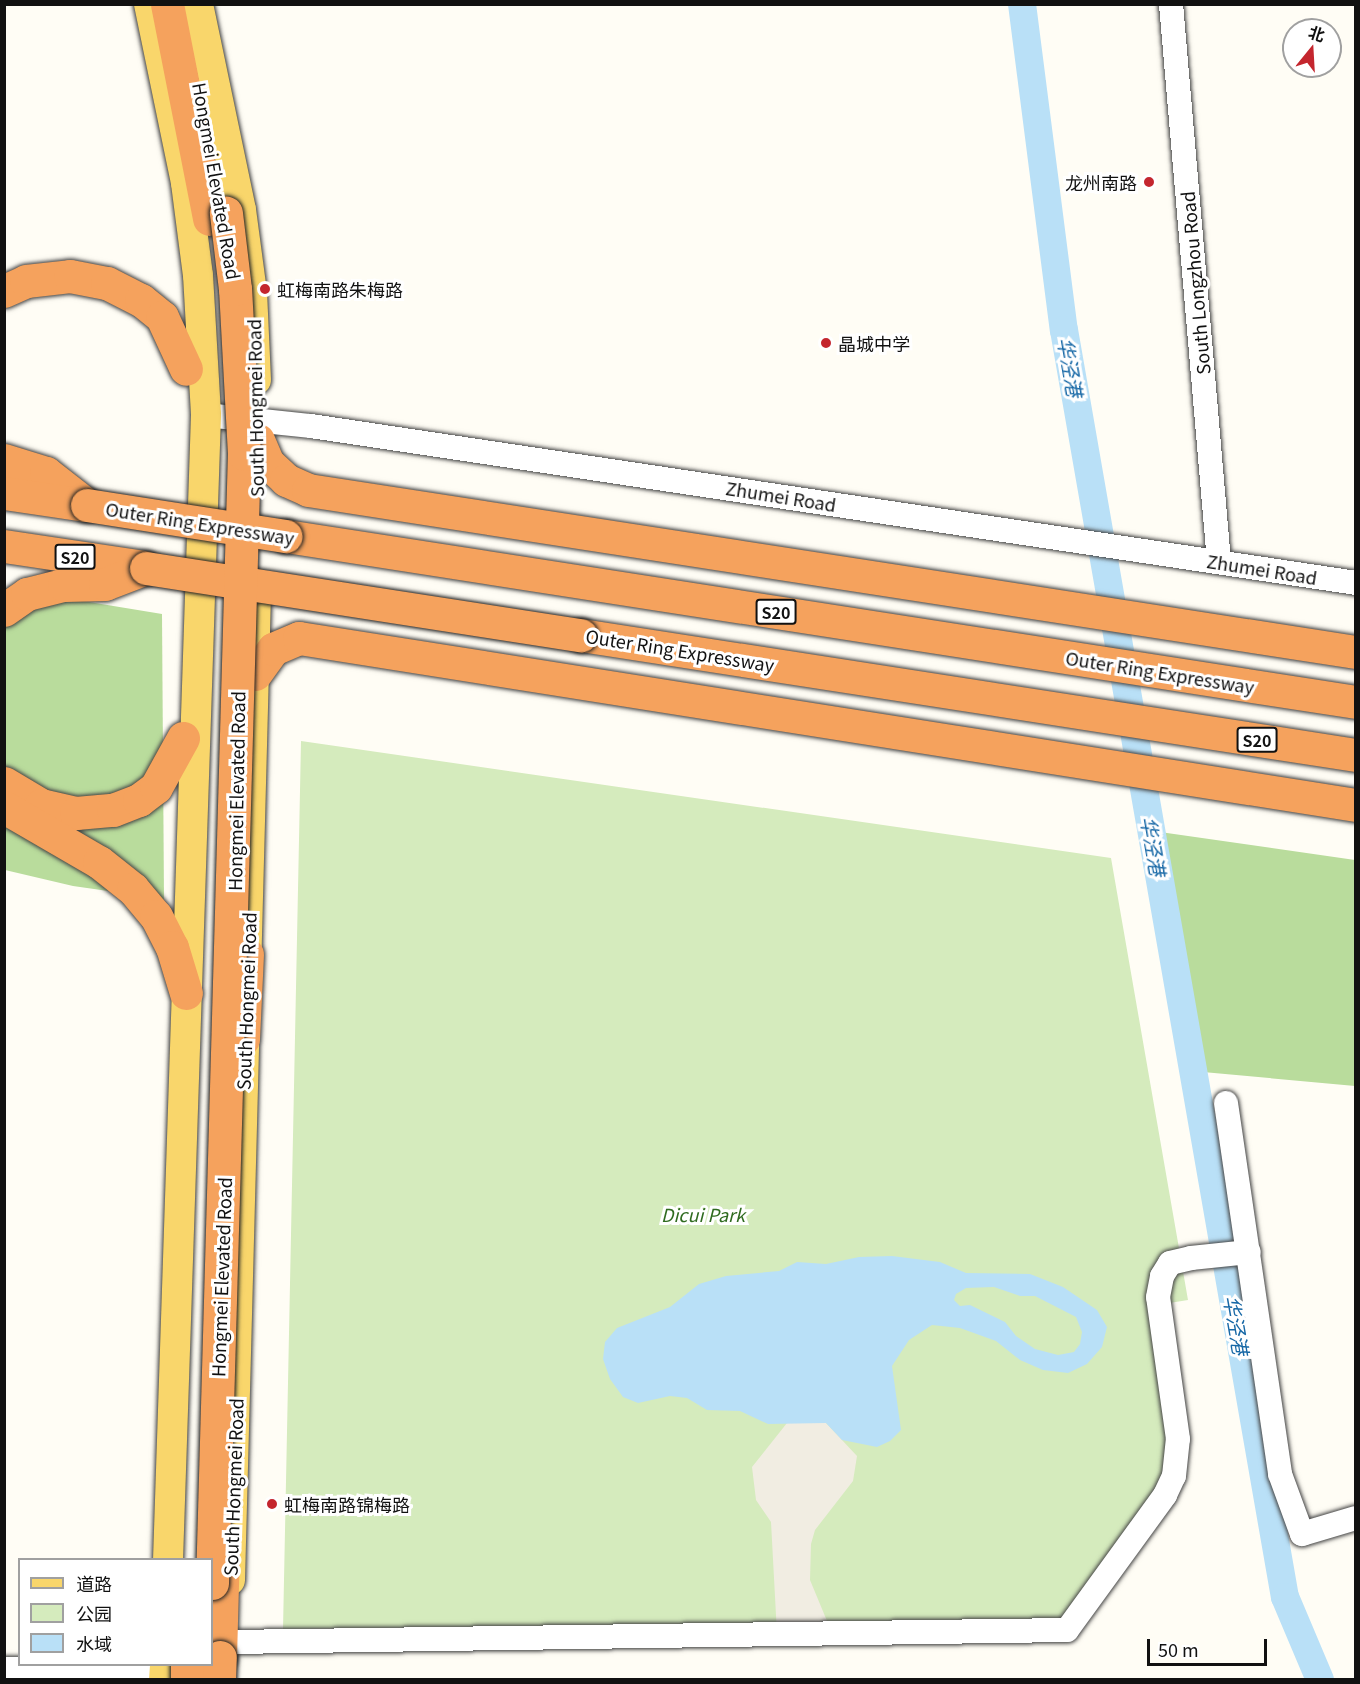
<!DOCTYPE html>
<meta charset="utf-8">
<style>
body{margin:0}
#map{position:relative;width:1360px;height:1684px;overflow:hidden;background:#fffdf5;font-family:Georgia,"Noto Sans SC",serif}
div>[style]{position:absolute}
.green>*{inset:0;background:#d5ebbd}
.forest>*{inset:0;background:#b9dc9c}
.plaza>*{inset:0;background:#f1ede2}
.water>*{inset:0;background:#b9e0f7}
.river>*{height:28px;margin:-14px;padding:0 14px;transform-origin:14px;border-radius:14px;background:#b9e0f7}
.roads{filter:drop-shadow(0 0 2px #444) drop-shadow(0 0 2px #444)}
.minor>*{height:24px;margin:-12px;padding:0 12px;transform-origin:12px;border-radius:12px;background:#fff}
.major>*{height:30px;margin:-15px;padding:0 15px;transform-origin:15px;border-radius:15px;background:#f9d66b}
.highway>*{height:33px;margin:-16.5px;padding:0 16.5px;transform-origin:16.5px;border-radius:16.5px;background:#f5a25d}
.bridges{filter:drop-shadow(0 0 2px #222) drop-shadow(0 0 2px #222)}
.highway-bridge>*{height:33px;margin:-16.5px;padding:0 16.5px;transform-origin:16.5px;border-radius:16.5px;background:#f5a25d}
.dots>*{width:16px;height:16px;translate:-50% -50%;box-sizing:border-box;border:3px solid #fff;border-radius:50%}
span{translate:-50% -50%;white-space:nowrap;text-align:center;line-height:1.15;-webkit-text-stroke:6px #fff;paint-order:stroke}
.shield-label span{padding:2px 4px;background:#fff;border:2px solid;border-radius:4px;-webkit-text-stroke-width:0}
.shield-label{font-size:16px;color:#111;font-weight:700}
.street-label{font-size:18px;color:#111}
.poi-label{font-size:18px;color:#111}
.right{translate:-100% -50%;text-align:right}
.left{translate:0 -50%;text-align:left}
.park-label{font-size:18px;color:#2f6b1f;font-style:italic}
.water-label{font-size:20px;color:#1768a6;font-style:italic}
.frame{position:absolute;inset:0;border:6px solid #111;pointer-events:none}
.legend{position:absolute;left:18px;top:1558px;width:195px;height:108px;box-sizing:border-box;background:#fff;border:2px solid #a0a0a0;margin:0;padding:8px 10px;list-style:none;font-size:18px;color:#111}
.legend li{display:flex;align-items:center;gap:12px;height:30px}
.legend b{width:30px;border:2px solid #a0a0a0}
.north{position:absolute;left:1282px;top:18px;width:60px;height:60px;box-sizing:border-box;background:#fff;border:2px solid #a0a0a0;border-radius:50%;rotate:18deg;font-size:16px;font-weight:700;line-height:24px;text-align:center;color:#111}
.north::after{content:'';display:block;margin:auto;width:21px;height:27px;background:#c4262e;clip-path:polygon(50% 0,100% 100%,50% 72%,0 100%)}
.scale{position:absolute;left:1147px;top:1639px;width:120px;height:27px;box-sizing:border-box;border:3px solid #111;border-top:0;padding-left:8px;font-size:18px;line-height:21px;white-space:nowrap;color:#111;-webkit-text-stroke:4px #fff;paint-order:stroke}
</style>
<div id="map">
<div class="green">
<i style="clip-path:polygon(301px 741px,1111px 858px,1188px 1300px,1157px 1305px,1176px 1451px,1162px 1490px,1069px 1620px,283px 1629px)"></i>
</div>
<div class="forest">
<i style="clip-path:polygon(4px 588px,162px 614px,164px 899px,73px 886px,5px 870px)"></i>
<i style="clip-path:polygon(1153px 831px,1355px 860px,1355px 1086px,1203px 1072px)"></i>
</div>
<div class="plaza">
<i style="clip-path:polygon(787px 1423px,826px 1423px,857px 1456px,853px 1481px,815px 1530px,811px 1544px,810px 1580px,832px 1633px,777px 1634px,771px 1522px,756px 1500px,752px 1467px)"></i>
</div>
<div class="water">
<i style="clip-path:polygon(evenodd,892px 1256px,940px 1262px,966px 1273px,1030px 1274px,1063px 1287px,1097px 1310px,1107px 1327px,1102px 1347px,1087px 1364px,1068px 1373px,1043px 1370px,1020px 1360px,996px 1341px,960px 1328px,932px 1325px,909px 1340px,892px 1366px,901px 1430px,890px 1441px,877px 1447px,842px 1440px,826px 1423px,768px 1424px,740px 1411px,707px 1410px,687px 1398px,670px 1396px,638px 1403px,623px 1397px,610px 1379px,603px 1359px,605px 1342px,617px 1328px,670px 1307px,699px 1284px,726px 1276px,779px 1271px,797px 1262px,826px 1264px,859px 1257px,892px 1256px,994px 1287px,1020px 1296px,1035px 1296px,1076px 1317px,1082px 1332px,1080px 1344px,1074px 1352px,1058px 1355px,1035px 1349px,1016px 1336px,1005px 1322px,970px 1305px,960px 1306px,954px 1300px,956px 1294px,966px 1288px,994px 1287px)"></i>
</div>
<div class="river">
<i style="left:1022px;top:4px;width:329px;rotate:82.7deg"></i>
<i style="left:1064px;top:330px;width:1286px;rotate:80.11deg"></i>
<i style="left:1285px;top:1597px;width:90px;rotate:67.1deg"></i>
</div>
<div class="roads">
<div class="minor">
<i style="left:1171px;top:4px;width:560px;rotate:85.08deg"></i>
<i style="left:206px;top:415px;width:106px;rotate:6deg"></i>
<i style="left:311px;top:426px;width:1057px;rotate:8.54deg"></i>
<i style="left:1226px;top:1103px;width:375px;rotate:81.7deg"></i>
<i style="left:1280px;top:1474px;width:64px;rotate:69.9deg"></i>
<i style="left:1302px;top:1534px;width:56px;rotate:-16.5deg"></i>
<i style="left:229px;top:1642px;width:838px;rotate:-0.82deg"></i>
<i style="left:1067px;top:1630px;width:167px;rotate:-54deg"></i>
<i style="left:1165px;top:1495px;width:21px;rotate:-65deg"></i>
<i style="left:1174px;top:1476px;width:37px;rotate:-84deg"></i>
<i style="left:1178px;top:1439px;width:143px;rotate:-98deg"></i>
<i style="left:1158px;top:1297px;width:21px;rotate:-79deg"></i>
<i style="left:1162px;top:1276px;width:15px;rotate:-58deg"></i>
<i style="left:1170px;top:1263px;width:22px;rotate:-13deg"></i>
<i style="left:1191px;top:1258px;width:58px;rotate:-5.9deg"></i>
<i style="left:4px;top:1669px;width:177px"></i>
</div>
<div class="major">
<i style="left:149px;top:4px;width:183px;rotate:78.3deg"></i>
<i style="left:186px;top:183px;width:93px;rotate:82.6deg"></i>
<i style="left:198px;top:275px;width:140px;rotate:86.7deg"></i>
<i style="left:206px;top:415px;width:1146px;rotate:91.9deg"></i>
<i style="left:198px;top:4px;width:210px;rotate:78.2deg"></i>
<i style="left:241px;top:210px;width:83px;rotate:82.4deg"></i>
<i style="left:252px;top:292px;width:88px;rotate:87.4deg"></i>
<i style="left:230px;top:1580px;width:984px;rotate:-88.49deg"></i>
<i style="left:164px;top:1680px;width:16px;rotate:-86deg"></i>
</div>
<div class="highway">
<i style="left:167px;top:4px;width:219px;rotate:78.9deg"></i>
<i style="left:4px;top:291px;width:24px;rotate:-24deg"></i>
<i style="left:26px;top:281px;width:44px;rotate:-6.5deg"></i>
<i style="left:70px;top:276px;width:38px;rotate:11deg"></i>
<i style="left:107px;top:283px;width:38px;rotate:27deg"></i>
<i style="left:141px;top:300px;width:27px;rotate:39deg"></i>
<i style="left:162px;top:317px;width:57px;rotate:65.2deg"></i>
<i style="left:258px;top:440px;width:25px;rotate:67deg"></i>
<i style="left:268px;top:463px;width:25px;rotate:43deg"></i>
<i style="left:286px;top:480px;width:24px;rotate:24deg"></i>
<i style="left:308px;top:490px;width:1060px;rotate:8.79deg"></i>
<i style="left:4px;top:460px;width:44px;rotate:17.2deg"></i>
<i style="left:46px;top:473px;width:52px;rotate:38deg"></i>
<i style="left:4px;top:493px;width:82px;rotate:8.4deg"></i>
<i style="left:286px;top:536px;width:1083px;rotate:8.82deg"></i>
<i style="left:4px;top:546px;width:142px;rotate:8.5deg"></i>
<i style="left:4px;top:610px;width:28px;rotate:-35deg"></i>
<i style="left:27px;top:594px;width:38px;rotate:-14deg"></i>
<i style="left:64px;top:585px;width:41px;rotate:-1.4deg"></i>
<i style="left:105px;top:584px;width:44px;rotate:-21.3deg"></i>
<i style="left:581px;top:635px;width:784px;rotate:8.8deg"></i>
<i style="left:255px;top:674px;width:31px;rotate:-54deg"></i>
<i style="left:273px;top:649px;width:28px;rotate:-23deg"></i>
<i style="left:299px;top:638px;width:1070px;rotate:8.98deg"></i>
<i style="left:4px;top:783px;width:43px;rotate:30.7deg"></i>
<i style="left:41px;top:805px;width:36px;rotate:13deg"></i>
<i style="left:76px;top:813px;width:37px;rotate:-5deg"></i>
<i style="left:113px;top:810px;width:28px;rotate:-21deg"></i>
<i style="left:139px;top:800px;width:21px;rotate:-37deg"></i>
<i style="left:156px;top:787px;width:56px;rotate:-61.1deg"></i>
<i style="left:4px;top:807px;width:110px;rotate:30.1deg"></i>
<i style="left:99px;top:862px;width:43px;rotate:38.5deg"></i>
<i style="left:133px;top:889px;width:35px;rotate:50deg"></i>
<i style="left:156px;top:916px;width:35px;rotate:63deg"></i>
<i style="left:172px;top:947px;width:48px;rotate:73.1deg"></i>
<i style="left:243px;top:1039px;width:85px;rotate:-87.3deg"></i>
<i style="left:220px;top:1657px;width:105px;rotate:-88.4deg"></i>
</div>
</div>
<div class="bridges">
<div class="highway-bridge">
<i style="left:87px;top:505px;width:201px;rotate:8.9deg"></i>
<i style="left:146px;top:568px;width:440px;rotate:8.8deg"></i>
<i style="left:212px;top:1583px;width:1129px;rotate:-88.38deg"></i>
<i style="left:244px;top:454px;width:165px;rotate:-93.1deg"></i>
<i style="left:235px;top:289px;width:77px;rotate:-96.8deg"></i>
<i style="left:187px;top:1680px;width:16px;rotate:-90deg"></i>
<i style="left:219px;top:1680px;width:23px;rotate:-88deg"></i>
</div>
</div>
<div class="dots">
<i style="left:1149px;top:182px;background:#c4262e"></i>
<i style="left:265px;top:289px;background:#c4262e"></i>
<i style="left:826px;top:343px;background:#c4262e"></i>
<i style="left:272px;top:1504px;background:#c4262e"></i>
</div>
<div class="shield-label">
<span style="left:75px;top:557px">S20</span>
<span style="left:776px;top:612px">S20</span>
<span style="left:1257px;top:740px">S20</span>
</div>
<div class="street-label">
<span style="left:217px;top:181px;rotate:80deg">Hongmei Elevated Road</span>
<span style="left:1195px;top:283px;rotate:-95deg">South Longzhou Road</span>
<span style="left:255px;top:408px;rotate:-91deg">South Hongmei Road</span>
<span style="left:781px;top:496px;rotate:9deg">Zhumei Road</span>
<span style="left:200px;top:523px;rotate:9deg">Outer Ring Expressway</span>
<span style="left:1262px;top:569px;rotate:9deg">Zhumei Road</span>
<span style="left:680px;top:650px;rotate:9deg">Outer Ring Expressway</span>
<span style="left:1160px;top:672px;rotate:9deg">Outer Ring Expressway</span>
<span style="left:236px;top:791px;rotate:-89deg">Hongmei Elevated Road</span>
<span style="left:246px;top:1001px;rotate:-88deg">South Hongmei Road</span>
<span style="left:221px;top:1277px;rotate:-88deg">Hongmei Elevated Road</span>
<span style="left:233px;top:1487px;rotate:-88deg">South Hongmei Road</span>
</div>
<div class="poi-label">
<span class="right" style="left:1137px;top:182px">龙州南路</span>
<span class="left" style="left:277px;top:289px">虹梅南路朱梅路</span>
<span class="left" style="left:838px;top:343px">晶城中学</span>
<span class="left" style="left:284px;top:1504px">虹梅南路锦梅路</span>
</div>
<div class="park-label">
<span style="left:703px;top:1214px">Dicui Park</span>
</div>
<div class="water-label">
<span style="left:1071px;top:367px;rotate:80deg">华泾港</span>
<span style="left:1154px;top:846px;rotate:80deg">华泾港</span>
<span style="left:1237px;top:1325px;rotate:80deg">华泾港</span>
</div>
<div class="frame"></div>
<ul class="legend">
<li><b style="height:8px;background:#f9d66b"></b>道路</li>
<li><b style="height:16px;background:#d5ebbd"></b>公园</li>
<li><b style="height:16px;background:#b9e0f7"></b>水域</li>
</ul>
<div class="north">北</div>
<div class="scale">50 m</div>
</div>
